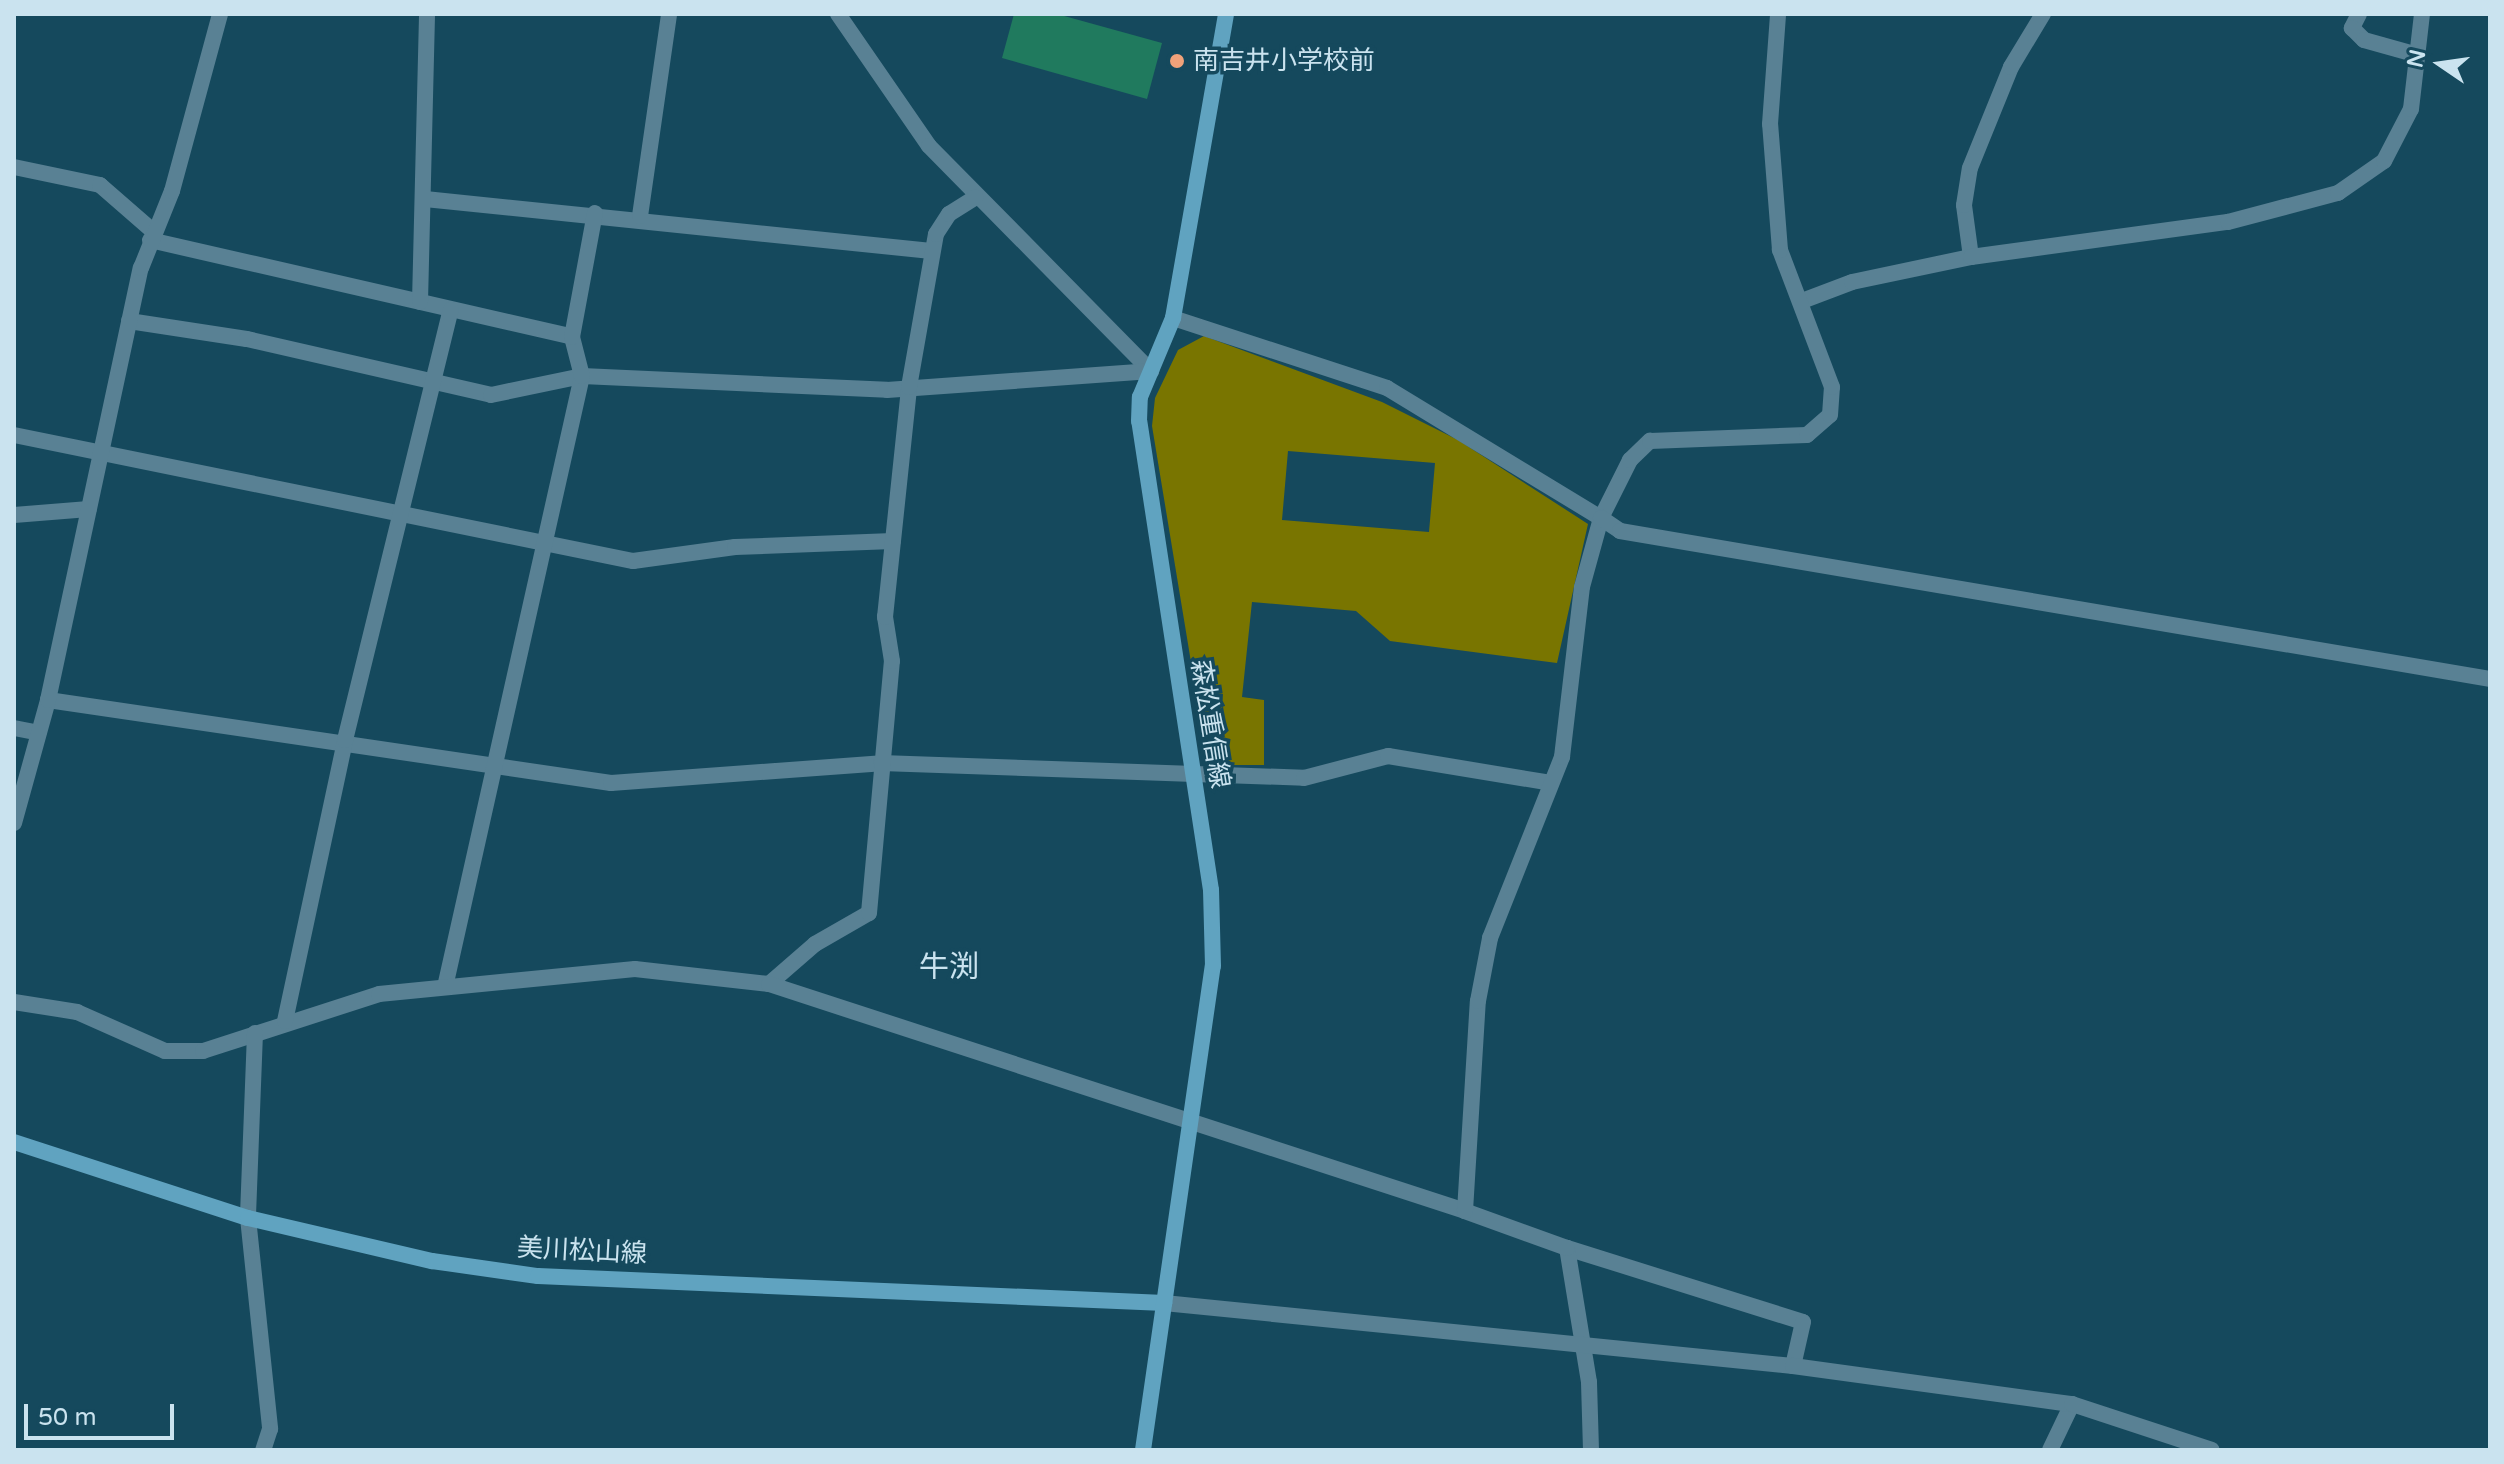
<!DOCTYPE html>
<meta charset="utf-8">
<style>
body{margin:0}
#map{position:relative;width:2504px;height:1464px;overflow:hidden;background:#15495d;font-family:"Varela Round","Noto Sans JP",sans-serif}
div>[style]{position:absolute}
.forest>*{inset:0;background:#797500}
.water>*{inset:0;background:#207a5e}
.minor>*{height:16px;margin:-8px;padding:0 8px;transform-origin:8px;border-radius:8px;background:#598194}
.tertiary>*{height:16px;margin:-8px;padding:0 8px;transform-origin:8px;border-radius:8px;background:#598194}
.secondary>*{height:16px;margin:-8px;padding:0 8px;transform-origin:8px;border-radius:8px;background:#60a3c0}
.dots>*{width:22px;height:22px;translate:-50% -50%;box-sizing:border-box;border:4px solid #15495d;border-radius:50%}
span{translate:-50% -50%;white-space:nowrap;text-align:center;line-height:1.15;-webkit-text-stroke:7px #15495d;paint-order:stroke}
.poi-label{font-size:26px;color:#cae3ef}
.left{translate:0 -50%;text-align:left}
.street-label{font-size:26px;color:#cae3ef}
.quarter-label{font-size:30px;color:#cae3ef}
.frame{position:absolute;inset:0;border:16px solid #cae3ef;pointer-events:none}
.north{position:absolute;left:2400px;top:24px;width:80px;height:80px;-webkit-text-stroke:6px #15495d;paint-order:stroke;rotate:283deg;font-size:22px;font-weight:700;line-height:32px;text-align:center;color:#cae3ef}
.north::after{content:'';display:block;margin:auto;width:28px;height:36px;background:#cae3ef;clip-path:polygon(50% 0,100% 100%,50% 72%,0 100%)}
.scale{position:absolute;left:24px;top:1404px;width:150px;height:36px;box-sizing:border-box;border:4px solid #cae3ef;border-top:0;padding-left:10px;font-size:24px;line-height:28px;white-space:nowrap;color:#cae3ef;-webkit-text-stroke:6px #15495d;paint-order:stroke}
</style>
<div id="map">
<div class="forest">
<i style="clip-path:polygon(evenodd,1204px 336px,1382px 402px,1458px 440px,1588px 524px,1557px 663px,1390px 641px,1356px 611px,1252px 602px,1242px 697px,1264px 700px,1264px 765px,1208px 765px,1152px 426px,1155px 398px,1178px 350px,1204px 336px,1288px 451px,1435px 463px,1429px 532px,1282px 520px,1288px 451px)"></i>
</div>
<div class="water">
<i style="clip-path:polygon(1014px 14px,1057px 14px,1162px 43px,1147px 99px,1002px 58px)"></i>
</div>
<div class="minor">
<i style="left:838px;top:14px;width:160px;rotate:55.4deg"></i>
<i style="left:929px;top:146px;width:316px;rotate:45.4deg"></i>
<i style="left:2359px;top:14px;width:16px;rotate:117deg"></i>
<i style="left:2352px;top:28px;width:17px;rotate:45deg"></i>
<i style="left:2364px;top:40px;width:52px;rotate:15.6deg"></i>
<i style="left:14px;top:167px;width:88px;rotate:11.8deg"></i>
<i style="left:100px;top:185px;width:70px;rotate:41deg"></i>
<i style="left:425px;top:199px;width:509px;rotate:5.87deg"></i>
<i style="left:640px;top:216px;width:204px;rotate:-81.8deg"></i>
<i style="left:150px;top:240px;width:433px;rotate:12.9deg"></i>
<i style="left:1971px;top:257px;width:52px;rotate:-97.7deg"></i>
<i style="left:1964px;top:205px;width:37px;rotate:-81deg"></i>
<i style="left:1970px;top:168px;width:109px;rotate:-67.9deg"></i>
<i style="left:2011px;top:67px;width:62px;rotate:-58.9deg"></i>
<i style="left:1802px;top:301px;width:53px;rotate:-20.8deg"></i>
<i style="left:1852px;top:282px;width:122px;rotate:-11.9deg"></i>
<i style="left:1971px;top:257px;width:259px;rotate:-7.8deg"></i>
<i style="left:2228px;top:222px;width:114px;rotate:-14.8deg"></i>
<i style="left:2338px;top:193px;width:56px;rotate:-34.8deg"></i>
<i style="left:2384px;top:161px;width:59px;rotate:-62.6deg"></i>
<i style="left:2411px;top:109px;width:96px;rotate:-83.4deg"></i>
<i style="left:420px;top:302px;width:288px;rotate:-88.6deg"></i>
<i style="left:1173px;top:318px;width:225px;rotate:18.1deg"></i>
<i style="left:1387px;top:388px;width:250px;rotate:31.3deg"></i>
<i style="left:1601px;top:518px;width:65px;rotate:-63.4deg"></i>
<i style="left:1630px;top:460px;width:28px;rotate:-44deg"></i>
<i style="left:1650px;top:441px;width:157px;rotate:-2.2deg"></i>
<i style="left:1807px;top:435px;width:30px;rotate:-41deg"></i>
<i style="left:1830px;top:415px;width:28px;rotate:-86deg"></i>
<i style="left:1832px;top:387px;width:147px;rotate:-110.8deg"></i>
<i style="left:1780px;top:250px;width:126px;rotate:-94.5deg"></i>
<i style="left:1770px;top:124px;width:110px;rotate:-85.8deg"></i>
<i style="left:129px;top:321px;width:119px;rotate:8.7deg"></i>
<i style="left:247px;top:339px;width:250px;rotate:12.9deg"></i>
<i style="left:491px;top:395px;width:93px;rotate:-11.8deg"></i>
<i style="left:582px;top:376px;width:305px;rotate:2.6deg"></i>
<i style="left:887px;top:390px;width:265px;rotate:-4.1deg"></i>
<i style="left:14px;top:435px;width:632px;rotate:11.51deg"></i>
<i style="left:633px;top:561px;width:103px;rotate:-7.8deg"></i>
<i style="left:735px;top:547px;width:158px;rotate:-2.2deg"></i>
<i style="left:14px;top:515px;width:75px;rotate:-4.6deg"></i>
<i style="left:48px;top:700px;width:569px;rotate:8.39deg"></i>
<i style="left:611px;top:783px;width:271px;rotate:-4.2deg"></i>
<i style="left:881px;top:763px;width:423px;rotate:2deg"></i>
<i style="left:1304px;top:778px;width:87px;rotate:-14.7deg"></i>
<i style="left:1388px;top:756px;width:165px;rotate:9.4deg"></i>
<i style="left:14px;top:728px;width:25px;rotate:11deg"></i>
<i style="left:14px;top:823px;width:128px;rotate:-74.5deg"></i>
<i style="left:48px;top:700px;width:442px;rotate:-77.9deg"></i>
<i style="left:141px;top:268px;width:83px;rotate:-68.1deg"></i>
<i style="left:172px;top:191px;width:183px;rotate:-74.8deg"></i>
<i style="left:769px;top:984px;width:61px;rotate:-41deg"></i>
<i style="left:815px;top:944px;width:62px;rotate:-29.9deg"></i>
<i style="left:869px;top:913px;width:253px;rotate:-84.8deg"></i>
<i style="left:892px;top:661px;width:45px;rotate:-99deg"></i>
<i style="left:885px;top:617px;width:231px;rotate:-84deg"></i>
<i style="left:909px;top:387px;width:155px;rotate:-80deg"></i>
<i style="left:936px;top:234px;width:24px;rotate:-57deg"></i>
<i style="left:949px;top:214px;width:31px;rotate:-32deg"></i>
<i style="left:445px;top:987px;width:626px;rotate:-77.36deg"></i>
<i style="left:582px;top:376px;width:40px;rotate:-104.4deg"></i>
<i style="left:572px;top:337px;width:126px;rotate:-79.5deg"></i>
<i style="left:14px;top:1002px;width:64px;rotate:9deg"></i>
<i style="left:77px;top:1012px;width:96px;rotate:23.9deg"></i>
<i style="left:165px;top:1051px;width:38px"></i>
<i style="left:203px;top:1051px;width:185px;rotate:-17.9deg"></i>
<i style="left:379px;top:994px;width:257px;rotate:-5.6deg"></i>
<i style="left:635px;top:969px;width:135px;rotate:6.4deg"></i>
<i style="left:769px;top:984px;width:732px;rotate:18.06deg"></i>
<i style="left:285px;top:1021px;width:287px;rotate:-77.9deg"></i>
<i style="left:345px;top:740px;width:443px;rotate:-76.2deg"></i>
<i style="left:255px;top:1033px;width:185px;rotate:92.2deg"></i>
<i style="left:248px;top:1218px;width:212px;rotate:84deg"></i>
<i style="left:270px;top:1429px;width:22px;rotate:108deg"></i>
<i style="left:1567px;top:1248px;width:247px;rotate:17.4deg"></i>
<i style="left:1803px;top:1322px;width:45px;rotate:102.8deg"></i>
<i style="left:1591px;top:1450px;width:68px;rotate:-91.7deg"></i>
<i style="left:1589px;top:1382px;width:136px;rotate:-99.3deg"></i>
<i style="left:1567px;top:1248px;width:109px;rotate:-160.1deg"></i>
<i style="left:1465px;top:1211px;width:210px;rotate:-86.5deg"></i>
<i style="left:1478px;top:1001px;width:64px;rotate:-79.2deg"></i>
<i style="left:1490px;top:938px;width:195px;rotate:-68.3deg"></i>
<i style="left:1562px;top:757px;width:171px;rotate:-83.3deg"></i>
<i style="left:1582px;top:587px;width:72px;rotate:-74.6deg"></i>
<i style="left:1601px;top:518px;width:23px;rotate:34deg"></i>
<i style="left:1620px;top:531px;width:882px;rotate:9.65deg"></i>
<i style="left:2050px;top:1450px;width:51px;rotate:-64.4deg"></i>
</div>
<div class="tertiary">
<i style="left:1164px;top:1303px;width:632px;rotate:5.72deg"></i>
<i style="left:1793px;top:1366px;width:282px;rotate:7.8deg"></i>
<i style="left:2072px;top:1404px;width:147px;rotate:18.2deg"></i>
</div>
<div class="secondary">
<i style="left:14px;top:1142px;width:246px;rotate:18deg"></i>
<i style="left:248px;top:1218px;width:189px;rotate:13.2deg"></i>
<i style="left:432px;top:1261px;width:107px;rotate:8.1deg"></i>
<i style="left:538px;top:1276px;width:627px;rotate:2.47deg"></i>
<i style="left:1143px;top:1450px;width:489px;rotate:-81.8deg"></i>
<i style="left:1213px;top:966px;width:76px;rotate:-91.5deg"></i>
<i style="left:1211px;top:890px;width:474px;rotate:-98.7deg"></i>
<i style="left:1139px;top:421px;width:24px;rotate:-88deg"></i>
<i style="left:1140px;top:397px;width:86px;rotate:-67.3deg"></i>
<i style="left:1173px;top:318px;width:309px;rotate:-80.1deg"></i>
</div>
<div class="dots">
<i style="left:1177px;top:61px;background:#f0a27a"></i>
</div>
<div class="poi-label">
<span class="left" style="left:1193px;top:61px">南吉井小学校前</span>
</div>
<div class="street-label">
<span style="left:1210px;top:724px;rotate:81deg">森松重信線</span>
<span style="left:582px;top:1251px;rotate:3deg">美川松山線</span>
</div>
<div class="quarter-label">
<span style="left:949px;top:968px">牛渕</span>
</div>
<div class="frame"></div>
<div class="north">N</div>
<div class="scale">50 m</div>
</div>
